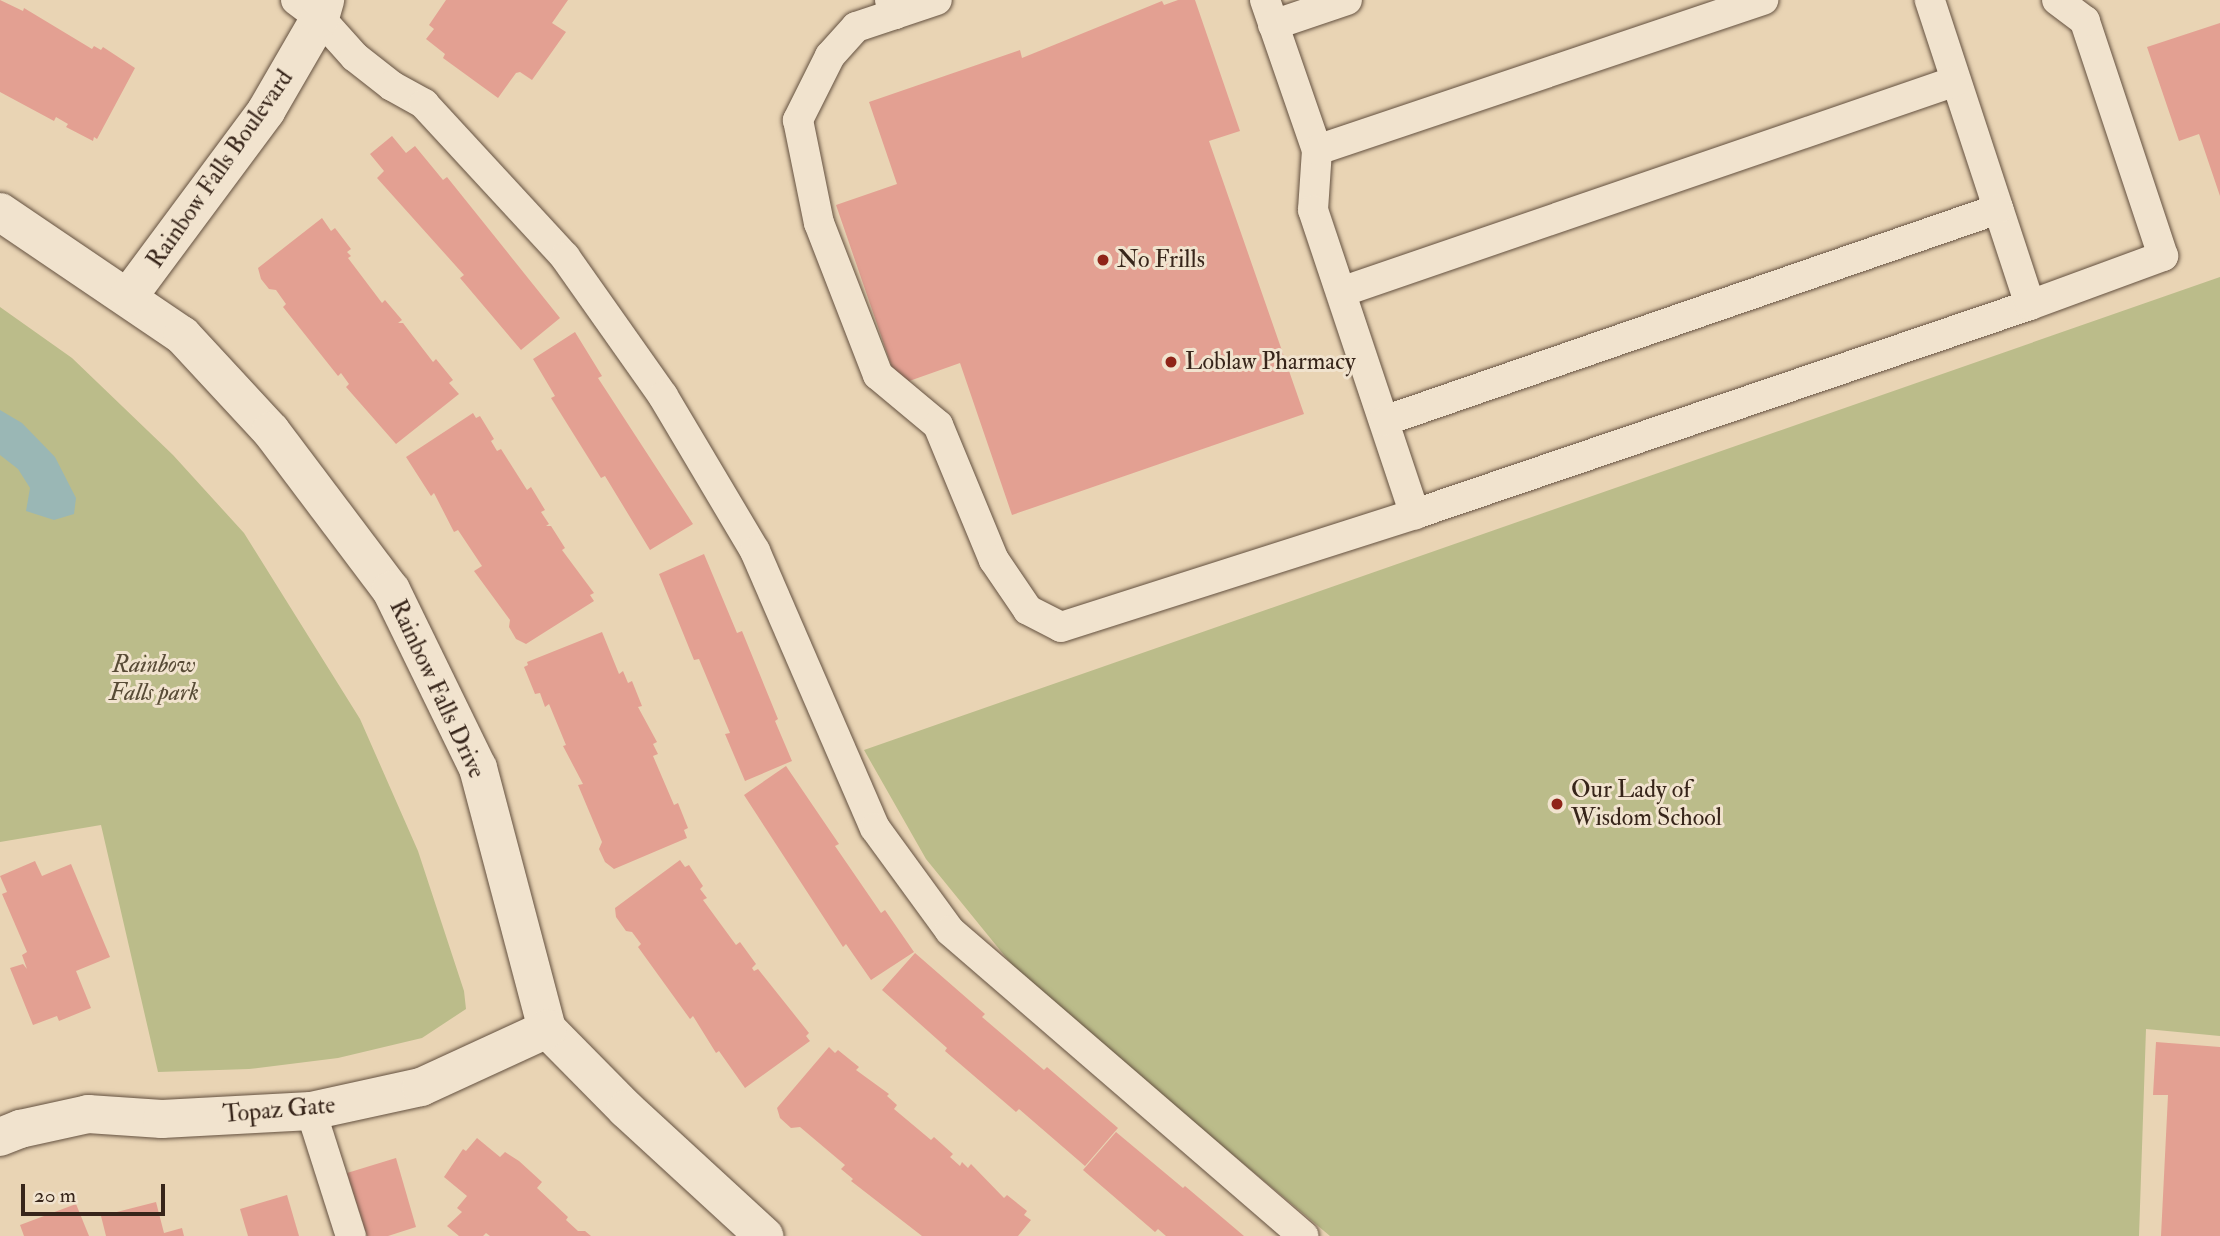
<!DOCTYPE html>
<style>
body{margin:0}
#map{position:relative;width:2220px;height:1236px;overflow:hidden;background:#e9d4b4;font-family:"IM FELL Double Pica",serif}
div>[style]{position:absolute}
.green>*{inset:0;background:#bbbc8a}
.water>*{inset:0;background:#9ab7b5}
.building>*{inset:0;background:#e3a092}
.roads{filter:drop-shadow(0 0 2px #645140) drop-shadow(0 0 2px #645140)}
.lane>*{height:30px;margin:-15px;padding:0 15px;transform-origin:15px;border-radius:15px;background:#f1e3ce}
.street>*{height:38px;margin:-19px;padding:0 19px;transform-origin:19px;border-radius:19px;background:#f1e3ce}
.dots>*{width:19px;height:19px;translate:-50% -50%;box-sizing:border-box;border:4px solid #f1e3ce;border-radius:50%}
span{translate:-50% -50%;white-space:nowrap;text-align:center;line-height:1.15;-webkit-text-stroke:6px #f1e3ce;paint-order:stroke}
.street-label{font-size:24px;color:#37251a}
.poi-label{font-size:24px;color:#37251a}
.left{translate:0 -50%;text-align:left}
.park-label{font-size:24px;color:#584b36;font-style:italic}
.scale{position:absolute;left:21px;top:1184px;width:144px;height:32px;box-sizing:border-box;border:4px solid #37251a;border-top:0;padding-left:9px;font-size:21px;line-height:24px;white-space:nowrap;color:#37251a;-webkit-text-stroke:5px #f1e3ce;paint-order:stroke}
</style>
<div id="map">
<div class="green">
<i style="clip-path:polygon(2220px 277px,2220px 1036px,2146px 1029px,2139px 1236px,1330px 1236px,1026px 982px,926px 859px,864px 750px)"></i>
<i style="clip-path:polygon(0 307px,72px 358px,173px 455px,244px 533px,360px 719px,418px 851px,464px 991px,466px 1009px,422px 1038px,338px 1058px,249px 1069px,158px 1072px,101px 825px,0 842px)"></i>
</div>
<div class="water">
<i style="clip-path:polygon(0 410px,22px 423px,55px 457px,76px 498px,74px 514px,54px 520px,26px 511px,30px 488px,18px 469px,0 455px)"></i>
</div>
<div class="building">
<i style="clip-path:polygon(0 0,23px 11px,24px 8px,92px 49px,94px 46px,101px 50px,103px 47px,135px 68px,97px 139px,94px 137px,93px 141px,66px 127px,68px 124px,56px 117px,54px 121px,0 92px)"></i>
<i style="clip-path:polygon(446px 0,568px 0,552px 23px,566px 32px,532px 80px,520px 72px,516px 73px,498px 98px,443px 58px,445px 54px,426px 39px,434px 29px,429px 25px)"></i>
<i style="clip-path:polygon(1178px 0,1195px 0,1240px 131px,1209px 141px,1304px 414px,1012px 515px,960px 363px,898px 385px,836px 205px,897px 184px,869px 102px,1020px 50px,1022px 58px,1162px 1px,1164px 5px)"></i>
<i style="clip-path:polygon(2220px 23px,2220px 196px,2199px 134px,2179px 141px,2147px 47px)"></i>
<i style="clip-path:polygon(392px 136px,406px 153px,415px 146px,443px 180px,447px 177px,560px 318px,521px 350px,460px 278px,464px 275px,377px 178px,384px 171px,370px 154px)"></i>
<i style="clip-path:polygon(322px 218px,331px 231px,335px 228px,351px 249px,347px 252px,351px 256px,348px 258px,382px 303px,385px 300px,402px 320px,398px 323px,403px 323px,433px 362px,436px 359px,453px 380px,449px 383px,459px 394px,396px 444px,346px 387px,349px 384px,341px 373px,338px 376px,283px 307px,286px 304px,276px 290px,269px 289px,261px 279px,258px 268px)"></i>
<i style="clip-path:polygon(575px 332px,602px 376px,598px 378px,693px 524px,650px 550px,605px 476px,601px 478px,551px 398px,555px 396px,533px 359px)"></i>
<i style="clip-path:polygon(473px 413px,476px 418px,480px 416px,494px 439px,491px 441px,497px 451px,501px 449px,527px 490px,531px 487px,545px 510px,541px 512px,549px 524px,546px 526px,551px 526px,565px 548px,562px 550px,594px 593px,590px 595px,594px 601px,526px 644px,516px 639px,509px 627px,510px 620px,474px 571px,482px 566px,458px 530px,454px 532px,434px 493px,431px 496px,406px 457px)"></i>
<i style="clip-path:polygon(704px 554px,737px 633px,742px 631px,778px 719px,775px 721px,792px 761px,745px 781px,725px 734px,730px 733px,699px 659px,694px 660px,659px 574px)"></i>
<i style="clip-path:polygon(602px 632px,619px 674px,623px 671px,628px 683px,632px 681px,642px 706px,638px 707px,657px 742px,653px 744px,658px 754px,653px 756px,674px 805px,678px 803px,688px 828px,684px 830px,687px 838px,614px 869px,605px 862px,599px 849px,602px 842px,578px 785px,583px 784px,563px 746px,566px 745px,549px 704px,545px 707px,540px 693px,535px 694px,524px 667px,528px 665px,527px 662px)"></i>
<i style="clip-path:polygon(786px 766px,839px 844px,835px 846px,881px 913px,885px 910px,914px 952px,871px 980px,846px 944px,843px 947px,744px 795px)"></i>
<i style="clip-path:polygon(680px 860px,685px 867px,689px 865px,703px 886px,700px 889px,707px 898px,703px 900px,736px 945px,740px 942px,756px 964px,752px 968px,754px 971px,758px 969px,809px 1033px,806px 1036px,810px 1041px,745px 1088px,719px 1051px,716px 1053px,693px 1016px,690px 1019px,638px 947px,641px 944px,632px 932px,626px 931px,616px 917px,615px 908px)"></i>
<i style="clip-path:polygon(35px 861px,42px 876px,71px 864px,110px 957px,76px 971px,91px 1008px,59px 1021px,57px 1016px,33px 1025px,10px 968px,23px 964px,27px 969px,22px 955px,27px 952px,2px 894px,7px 892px,0 876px)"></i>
<i style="clip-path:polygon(915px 953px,985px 1014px,982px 1017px,1044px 1070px,1047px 1067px,1118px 1128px,1085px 1166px,1019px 1109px,1016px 1112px,945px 1051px,947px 1048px,882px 990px)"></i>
<i style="clip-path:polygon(2156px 1042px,2220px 1047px,2220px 1236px,2161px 1236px,2168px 1095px,2153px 1095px)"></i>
<i style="clip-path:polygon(829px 1047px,835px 1053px,838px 1050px,859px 1067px,856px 1070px,889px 1094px,887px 1096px,897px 1105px,894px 1109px,931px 1140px,934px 1137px,953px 1154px,950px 1157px,960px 1166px,962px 1162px,968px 1168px,971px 1164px,1004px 1198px,1007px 1195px,1027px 1211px,1024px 1215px,1031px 1220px,1018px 1236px,922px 1236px,851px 1181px,853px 1179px,841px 1169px,845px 1165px,800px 1127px,791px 1128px,780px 1118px,777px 1108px)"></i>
<i style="clip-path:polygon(1116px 1132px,1183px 1188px,1185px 1186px,1244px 1236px,1166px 1236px,1158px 1229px,1155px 1232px,1083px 1170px)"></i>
<i style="clip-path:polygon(477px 1138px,500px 1157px,505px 1152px,519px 1161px,542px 1182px,537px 1188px,568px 1217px,566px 1220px,578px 1231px,585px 1231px,591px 1236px,490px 1236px,486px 1233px,483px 1236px,459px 1236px,447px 1226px,462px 1212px,457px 1208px,467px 1196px,444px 1177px,463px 1149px,466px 1151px)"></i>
<i style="clip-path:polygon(396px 1158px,416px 1227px,388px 1236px,367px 1236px,347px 1173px)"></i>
<i style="clip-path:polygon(287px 1195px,299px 1236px,248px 1236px,240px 1209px)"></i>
<i style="clip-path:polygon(156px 1202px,164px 1233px,182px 1228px,184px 1236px,106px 1236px,101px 1216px)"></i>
<i style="clip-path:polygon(76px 1204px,89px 1236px,24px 1236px,20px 1225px)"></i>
</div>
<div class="roads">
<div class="lane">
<i style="left:296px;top:0;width:30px;rotate:37deg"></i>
<i style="left:320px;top:18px;width:52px;rotate:48.1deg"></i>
<i style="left:355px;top:57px;width:47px;rotate:38.1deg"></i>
<i style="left:392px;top:86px;width:37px;rotate:29deg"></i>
<i style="left:424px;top:104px;width:208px;rotate:47.3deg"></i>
<i style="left:565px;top:257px;width:170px;rotate:54.8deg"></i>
<i style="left:663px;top:396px;width:180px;rotate:59.3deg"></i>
<i style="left:755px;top:551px;width:302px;rotate:66.6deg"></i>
<i style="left:875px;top:828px;width:127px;rotate:53.9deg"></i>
<i style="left:950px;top:931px;width:467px;rotate:40.8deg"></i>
<i style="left:890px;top:0;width:15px;rotate:70deg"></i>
<i style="left:895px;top:14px;width:44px;rotate:-18.4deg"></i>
<i style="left:1265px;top:0;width:159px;rotate:70.9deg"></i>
<i style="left:1317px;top:150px;width:60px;rotate:93.8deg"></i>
<i style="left:1313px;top:210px;width:321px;rotate:71.5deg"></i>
<i style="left:1415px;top:514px;width:650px;rotate:-18.77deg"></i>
<i style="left:2030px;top:305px;width:321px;rotate:-108.2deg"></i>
<i style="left:895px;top:14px;width:41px;rotate:161.6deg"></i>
<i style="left:856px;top:27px;width:39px;rotate:132deg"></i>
<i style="left:830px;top:56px;width:72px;rotate:116.6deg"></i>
<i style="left:798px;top:120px;width:105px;rotate:78.5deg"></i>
<i style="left:819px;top:223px;width:163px;rotate:68.8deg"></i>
<i style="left:878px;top:375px;width:78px;rotate:39.8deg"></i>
<i style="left:938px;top:425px;width:146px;rotate:67.5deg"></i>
<i style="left:994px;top:560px;width:60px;rotate:55.8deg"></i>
<i style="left:1028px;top:610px;width:37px;rotate:27deg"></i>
<i style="left:1061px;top:627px;width:372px;rotate:-17.7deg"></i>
<i style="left:1273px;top:25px;width:78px;rotate:-18.7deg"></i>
<i style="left:1317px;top:150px;width:471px;rotate:-18.6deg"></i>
<i style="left:1341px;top:292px;width:650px;rotate:-18.94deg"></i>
<i style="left:2030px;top:305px;width:142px;rotate:-20.2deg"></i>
<i style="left:2163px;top:256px;width:248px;rotate:-108.4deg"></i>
<i style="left:2085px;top:21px;width:35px;rotate:-143deg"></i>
<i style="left:1384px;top:421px;width:650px;rotate:-19.05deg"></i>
<i style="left:311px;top:1111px;width:131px;rotate:72.3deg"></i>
</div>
<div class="street">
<i style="left:0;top:212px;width:220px;rotate:34.1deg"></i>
<i style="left:182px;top:335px;width:131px;rotate:47.2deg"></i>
<i style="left:271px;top:431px;width:199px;rotate:53deg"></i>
<i style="left:391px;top:590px;width:198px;rotate:64deg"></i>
<i style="left:478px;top:768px;width:270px;rotate:75.2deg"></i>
<i style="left:547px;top:1029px;width:112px;rotate:45.4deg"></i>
<i style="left:626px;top:1109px;width:188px;rotate:42.6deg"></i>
<i style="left:128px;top:297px;width:232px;rotate:-53.4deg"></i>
<i style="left:266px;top:111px;width:108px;rotate:-59.9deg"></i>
<i style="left:320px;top:18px;width:19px;rotate:-74deg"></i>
<i style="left:0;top:1137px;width:22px;rotate:-22deg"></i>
<i style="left:20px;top:1129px;width:70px;rotate:-12.4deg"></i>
<i style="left:88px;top:1114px;width:74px;rotate:3.9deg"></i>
<i style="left:162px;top:1119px;width:149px;rotate:-3.1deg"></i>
<i style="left:311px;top:1111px;width:113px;rotate:-12.3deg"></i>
<i style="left:421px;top:1087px;width:139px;rotate:-24.7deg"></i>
</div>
</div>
<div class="dots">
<i style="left:1103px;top:260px;background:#8f2418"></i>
<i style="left:1171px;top:362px;background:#8f2418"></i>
<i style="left:1557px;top:804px;background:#8f2418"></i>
</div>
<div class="street-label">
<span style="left:220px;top:169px;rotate:-55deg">Rainbow Falls Boulevard</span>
<span style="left:437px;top:689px;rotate:65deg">Rainbow Falls Drive</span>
<span style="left:279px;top:1110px;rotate:-5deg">Topaz Gate</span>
</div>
<div class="poi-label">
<span class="left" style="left:1117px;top:260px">No Frills</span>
<span class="left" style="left:1185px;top:362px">Loblaw Pharmacy</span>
<span class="left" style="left:1571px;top:804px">Our Lady of<br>Wisdom School</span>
</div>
<div class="park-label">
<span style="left:154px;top:679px">Rainbow<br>Falls park</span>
</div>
<div class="scale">20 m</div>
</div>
